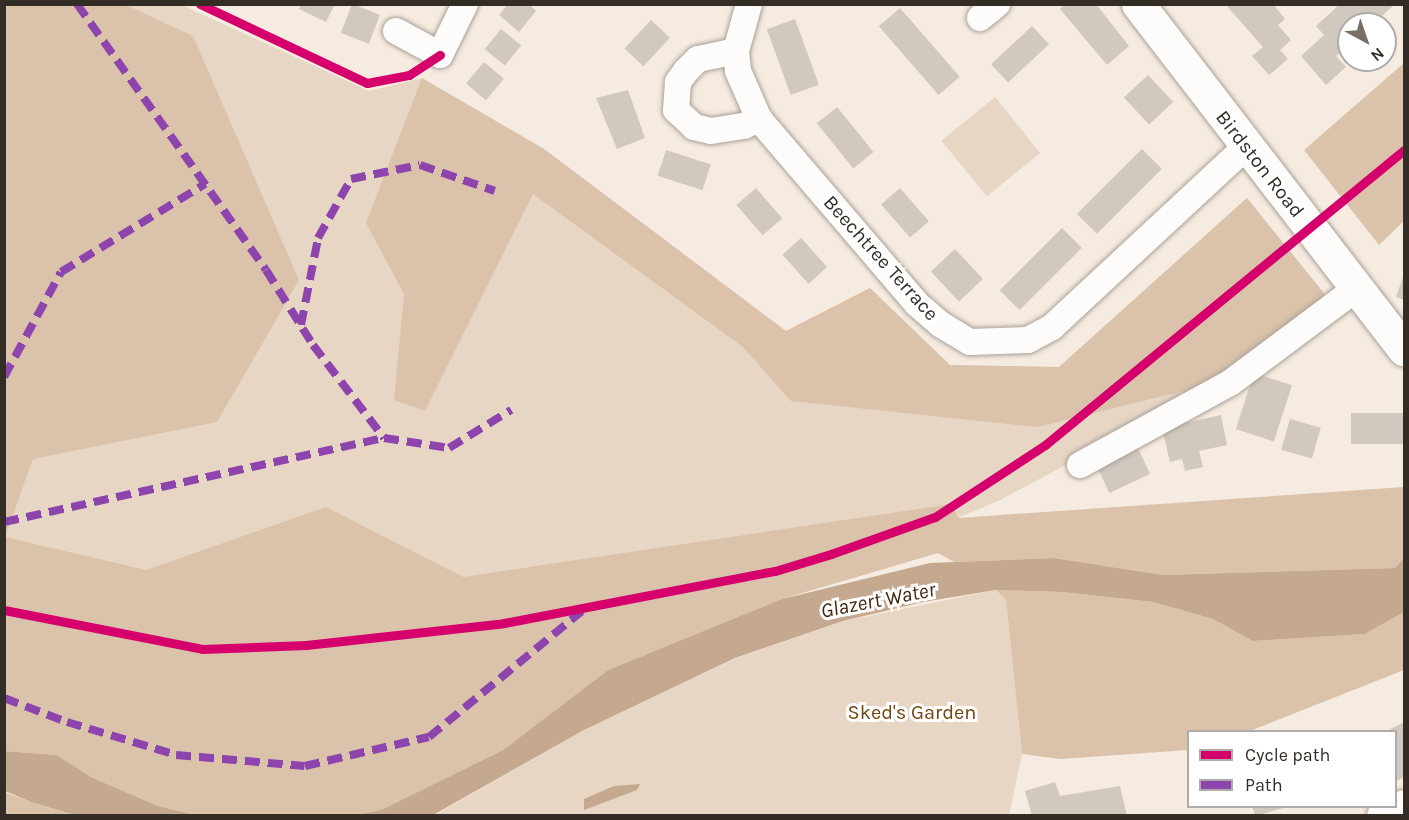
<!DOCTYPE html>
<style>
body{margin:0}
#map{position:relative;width:1409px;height:820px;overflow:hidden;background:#f6ebe0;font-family:Karla,sans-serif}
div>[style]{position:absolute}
.green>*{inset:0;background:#e8d6c5;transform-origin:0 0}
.forest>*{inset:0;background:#dac2ab}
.water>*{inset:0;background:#c4a890}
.building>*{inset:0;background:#d1c8c0;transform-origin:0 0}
.roads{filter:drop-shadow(0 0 2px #a9a198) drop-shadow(0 0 2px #a9a198)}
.minor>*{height:26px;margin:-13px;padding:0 13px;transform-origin:13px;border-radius:13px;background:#fefcfa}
.major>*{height:33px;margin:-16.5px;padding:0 16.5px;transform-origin:16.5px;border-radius:16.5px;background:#fefcfa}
.quiet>*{height:8px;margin-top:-4px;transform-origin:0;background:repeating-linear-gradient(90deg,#8e44ad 0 15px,transparent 0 23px)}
.cycleway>*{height:9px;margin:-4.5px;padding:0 4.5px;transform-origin:4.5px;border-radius:4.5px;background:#d6006c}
span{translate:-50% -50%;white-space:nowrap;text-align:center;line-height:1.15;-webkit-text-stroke:6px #fff;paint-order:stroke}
.street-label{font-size:20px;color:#342d26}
.park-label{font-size:20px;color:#744510}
.water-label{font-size:21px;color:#41270d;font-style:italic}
.frame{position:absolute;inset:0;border:6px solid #342d26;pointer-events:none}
.legend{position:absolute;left:1187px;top:730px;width:210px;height:78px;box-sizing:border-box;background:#fff;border:2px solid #aeaba8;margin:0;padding:8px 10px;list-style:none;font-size:18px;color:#342d26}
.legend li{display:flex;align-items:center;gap:12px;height:30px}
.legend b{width:30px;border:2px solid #aeaba8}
.north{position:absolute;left:1337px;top:12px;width:60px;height:60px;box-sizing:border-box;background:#fff;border:2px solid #aeaba8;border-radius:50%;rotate:140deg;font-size:16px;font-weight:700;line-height:24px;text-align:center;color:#342d26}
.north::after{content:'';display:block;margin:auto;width:21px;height:27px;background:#787067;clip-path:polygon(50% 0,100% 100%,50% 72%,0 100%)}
</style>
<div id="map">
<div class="green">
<i style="clip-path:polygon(4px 5px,182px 5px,369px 91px,422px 78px,544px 149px,786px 331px,870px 288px,950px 365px,1059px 367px,1247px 198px,1224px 381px,998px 501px,958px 518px,5px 728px)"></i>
<i style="left:995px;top:97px;width:72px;height:69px;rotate:51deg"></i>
<i style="clip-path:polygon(996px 590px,1006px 600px,1022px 754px,1009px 815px,433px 816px,584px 730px,736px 658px,844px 621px)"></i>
</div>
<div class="forest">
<i style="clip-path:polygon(5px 4px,126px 5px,193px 36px,299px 280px,217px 422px,33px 459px,5px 537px,146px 570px,326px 507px,463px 577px,952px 504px,958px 518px,1404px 487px,1404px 558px,1395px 568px,1163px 575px,1054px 558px,954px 562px,938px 553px,782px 599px,608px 670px,503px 750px,381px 810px,358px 816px,195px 815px,158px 806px,93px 778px,57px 755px,5px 751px)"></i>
<i style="clip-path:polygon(1404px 63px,1404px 221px,1379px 245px,1304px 150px)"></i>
<i style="clip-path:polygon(422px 78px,544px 149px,786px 331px,870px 288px,950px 365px,1059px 367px,1247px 198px,1332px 303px,1224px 381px,1037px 427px,791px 401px,743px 347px,533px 194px,425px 411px,394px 400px,404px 294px,366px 223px)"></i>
<i style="clip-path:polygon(996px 590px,1062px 592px,1153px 602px,1213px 619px,1253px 641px,1365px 634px,1404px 612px,1404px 670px,1250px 731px,1188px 732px,1188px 750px,1061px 759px,1022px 754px,1006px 600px)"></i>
<i style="clip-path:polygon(4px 792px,31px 802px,75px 815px,5px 815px)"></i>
</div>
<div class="water">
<i style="clip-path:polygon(1054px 558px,1163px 575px,1395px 568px,1404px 558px,1404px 612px,1365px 634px,1253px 641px,1213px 619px,1153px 602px,1062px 592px,996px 590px,923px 602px,843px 621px,735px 658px,584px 730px,433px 815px,358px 815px,381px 810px,503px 750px,608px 670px,782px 599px,930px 563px)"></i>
<i style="clip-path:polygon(4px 751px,57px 755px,93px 778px,158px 806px,195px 815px,75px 815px,31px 802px,5px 791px)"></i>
<i style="clip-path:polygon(640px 784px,637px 790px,584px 810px,584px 799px,614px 786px)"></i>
</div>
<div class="building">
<i style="clip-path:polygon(302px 4px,335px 4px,326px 22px,299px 9px)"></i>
<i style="left:352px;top:4px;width:30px;height:31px;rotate:21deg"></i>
<i style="clip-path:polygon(508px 4px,529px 4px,536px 11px,519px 32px,499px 15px)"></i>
<i style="clip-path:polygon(1065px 4px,1096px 4px,1129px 46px,1107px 65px,1060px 9px)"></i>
<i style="clip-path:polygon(1225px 4px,1273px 4px,1285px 19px,1278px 25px,1291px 40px,1280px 50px,1288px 59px,1269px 75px,1252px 56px,1263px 47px)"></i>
<i style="clip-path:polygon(1340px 4px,1395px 4px,1373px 24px,1349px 24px,1349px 45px,1336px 56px,1346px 67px,1326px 85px,1301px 56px,1324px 35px,1316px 26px)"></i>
<i style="left:900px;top:8px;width:91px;height:28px;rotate:49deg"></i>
<i style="left:795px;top:19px;width:70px;height:30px;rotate:70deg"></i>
<i style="left:651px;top:20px;width:26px;height:39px;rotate:43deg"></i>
<i style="left:1032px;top:26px;width:25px;height:56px;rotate:47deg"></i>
<i style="left:501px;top:29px;width:26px;height:26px;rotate:39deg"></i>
<i style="left:484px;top:62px;width:26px;height:28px;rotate:40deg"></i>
<i style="left:1148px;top:75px;width:37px;height:33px;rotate:47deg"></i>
<i style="clip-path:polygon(628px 90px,645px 138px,617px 149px,596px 98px)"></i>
<i style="left:837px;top:107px;width:58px;height:26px;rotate:51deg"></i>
<i style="left:1142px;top:149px;width:28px;height:92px;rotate:45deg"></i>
<i style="left:666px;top:150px;width:47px;height:27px;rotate:18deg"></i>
<i style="left:756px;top:188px;width:40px;height:26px;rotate:49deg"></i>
<i style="left:900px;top:188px;width:44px;height:25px;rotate:49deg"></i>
<i style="left:1062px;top:228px;width:28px;height:88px;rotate:45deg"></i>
<i style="left:801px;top:238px;width:39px;height:25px;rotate:48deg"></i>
<i style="left:955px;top:249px;width:41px;height:33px;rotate:47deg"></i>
<i style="clip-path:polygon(1404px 274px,1404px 300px,1396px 297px)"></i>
<i style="left:1254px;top:373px;width:40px;height:59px;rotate:18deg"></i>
<i style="left:1404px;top:413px;width:31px;height:53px;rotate:90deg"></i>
<i style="clip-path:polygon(1221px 415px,1227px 445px,1199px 451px,1203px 467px,1185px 471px,1182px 459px,1170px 462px,1162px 428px)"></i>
<i style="left:1290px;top:419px;width:32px;height:32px;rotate:16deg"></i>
<i style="left:1137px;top:446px;width:31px;height:45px;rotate:65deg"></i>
<i style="clip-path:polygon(1404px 722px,1404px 777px,1396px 781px,1396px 732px,1385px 732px)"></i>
<i style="clip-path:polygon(1055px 782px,1060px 796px,1120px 786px,1127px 816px,1032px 816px,1025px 791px)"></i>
<i style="clip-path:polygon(1252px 806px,1287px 806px,1287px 807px,1255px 816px)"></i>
</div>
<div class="roads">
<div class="minor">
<i style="left:749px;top:4px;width:49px;rotate:105.5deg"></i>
<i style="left:736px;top:51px;width:20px;rotate:84deg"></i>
<i style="left:738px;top:71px;width:52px;rotate:66.4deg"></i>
<i style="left:759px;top:119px;width:243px;rotate:49.5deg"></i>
<i style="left:917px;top:304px;width:30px;rotate:41deg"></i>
<i style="left:940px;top:324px;width:35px;rotate:31deg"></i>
<i style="left:970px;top:342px;width:58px;rotate:-2deg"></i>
<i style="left:1028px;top:340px;width:27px;rotate:-28deg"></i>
<i style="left:1052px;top:327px;width:265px;rotate:-42.9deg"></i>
<i style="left:980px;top:18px;width:22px;rotate:-39deg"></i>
<i style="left:396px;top:31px;width:50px;rotate:28.6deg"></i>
<i style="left:440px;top:55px;width:57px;rotate:-63.9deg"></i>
<i style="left:736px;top:51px;width:39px;rotate:168deg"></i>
<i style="left:698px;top:59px;width:17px;rotate:135deg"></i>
<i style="left:686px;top:71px;width:14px;rotate:126deg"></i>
<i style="left:678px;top:82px;width:28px;rotate:94deg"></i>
<i style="left:676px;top:110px;width:25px;rotate:43deg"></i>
<i style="left:694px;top:127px;width:17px;rotate:13deg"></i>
<i style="left:711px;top:131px;width:33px;rotate:-9deg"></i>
<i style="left:744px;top:126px;width:17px;rotate:-25deg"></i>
<i style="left:1080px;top:465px;width:171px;rotate:-28.7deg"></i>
<i style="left:1230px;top:383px;width:159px;rotate:-36.8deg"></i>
</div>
<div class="major">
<i style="left:1138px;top:4px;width:436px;rotate:52.4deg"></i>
<i style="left:1383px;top:816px;width:23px;rotate:-25deg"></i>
</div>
</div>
<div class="quiet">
<i style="left:77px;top:4px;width:326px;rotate:54.6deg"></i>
<i style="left:266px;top:270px;width:89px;rotate:57.9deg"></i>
<i style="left:313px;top:345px;width:117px;rotate:52.6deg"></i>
<i style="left:384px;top:438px;width:66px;rotate:8.7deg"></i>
<i style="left:449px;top:448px;width:73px;rotate:-31.5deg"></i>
<i style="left:301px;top:325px;width:89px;rotate:-78.9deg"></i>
<i style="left:318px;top:238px;width:68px;rotate:-60.8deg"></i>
<i style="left:351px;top:179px;width:70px;rotate:-11.5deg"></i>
<i style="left:420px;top:165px;width:79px;rotate:19.1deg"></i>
<i style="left:4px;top:377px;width:119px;rotate:-61.5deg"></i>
<i style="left:61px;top:272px;width:169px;rotate:-31.4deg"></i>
<i style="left:4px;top:522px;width:389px;rotate:-12.5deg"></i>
<i style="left:4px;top:698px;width:67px;rotate:20.9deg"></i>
<i style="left:67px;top:722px;width:114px;rotate:16.8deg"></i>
<i style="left:176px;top:755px;width:129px;rotate:4.9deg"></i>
<i style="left:305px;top:766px;width:127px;rotate:-13.2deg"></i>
<i style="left:429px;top:737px;width:198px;rotate:-39.5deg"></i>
</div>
<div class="cycleway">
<i style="left:200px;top:4px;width:185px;rotate:25.3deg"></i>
<i style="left:367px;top:83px;width:43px;rotate:-10.8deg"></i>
<i style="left:409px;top:75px;width:37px;rotate:-33deg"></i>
<i style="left:4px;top:610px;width:202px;rotate:11.1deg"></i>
<i style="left:202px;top:649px;width:104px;rotate:-2.2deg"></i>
<i style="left:306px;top:645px;width:199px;rotate:-6.3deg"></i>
<i style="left:504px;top:623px;width:276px;rotate:-10.9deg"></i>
<i style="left:775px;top:571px;width:59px;rotate:-16.9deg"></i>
<i style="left:831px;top:554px;width:110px;rotate:-19.6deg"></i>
<i style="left:935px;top:517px;width:131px;rotate:-33.2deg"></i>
<i style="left:1045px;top:445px;width:465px;rotate:-39.4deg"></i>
</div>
<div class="street-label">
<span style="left:1260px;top:164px;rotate:52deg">Birdston Road</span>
<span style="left:881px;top:258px;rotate:48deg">Beechtree Terrace</span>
</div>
<div class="park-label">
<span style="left:912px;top:712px">Sked's Garden</span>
</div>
<div class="water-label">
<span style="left:878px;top:600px;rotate:-11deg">Glazert Water</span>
</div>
<div class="frame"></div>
<ul class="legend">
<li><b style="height:8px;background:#d6006c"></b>Cycle path</li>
<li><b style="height:8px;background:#8e44ad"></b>Path</li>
</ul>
<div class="north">N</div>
</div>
